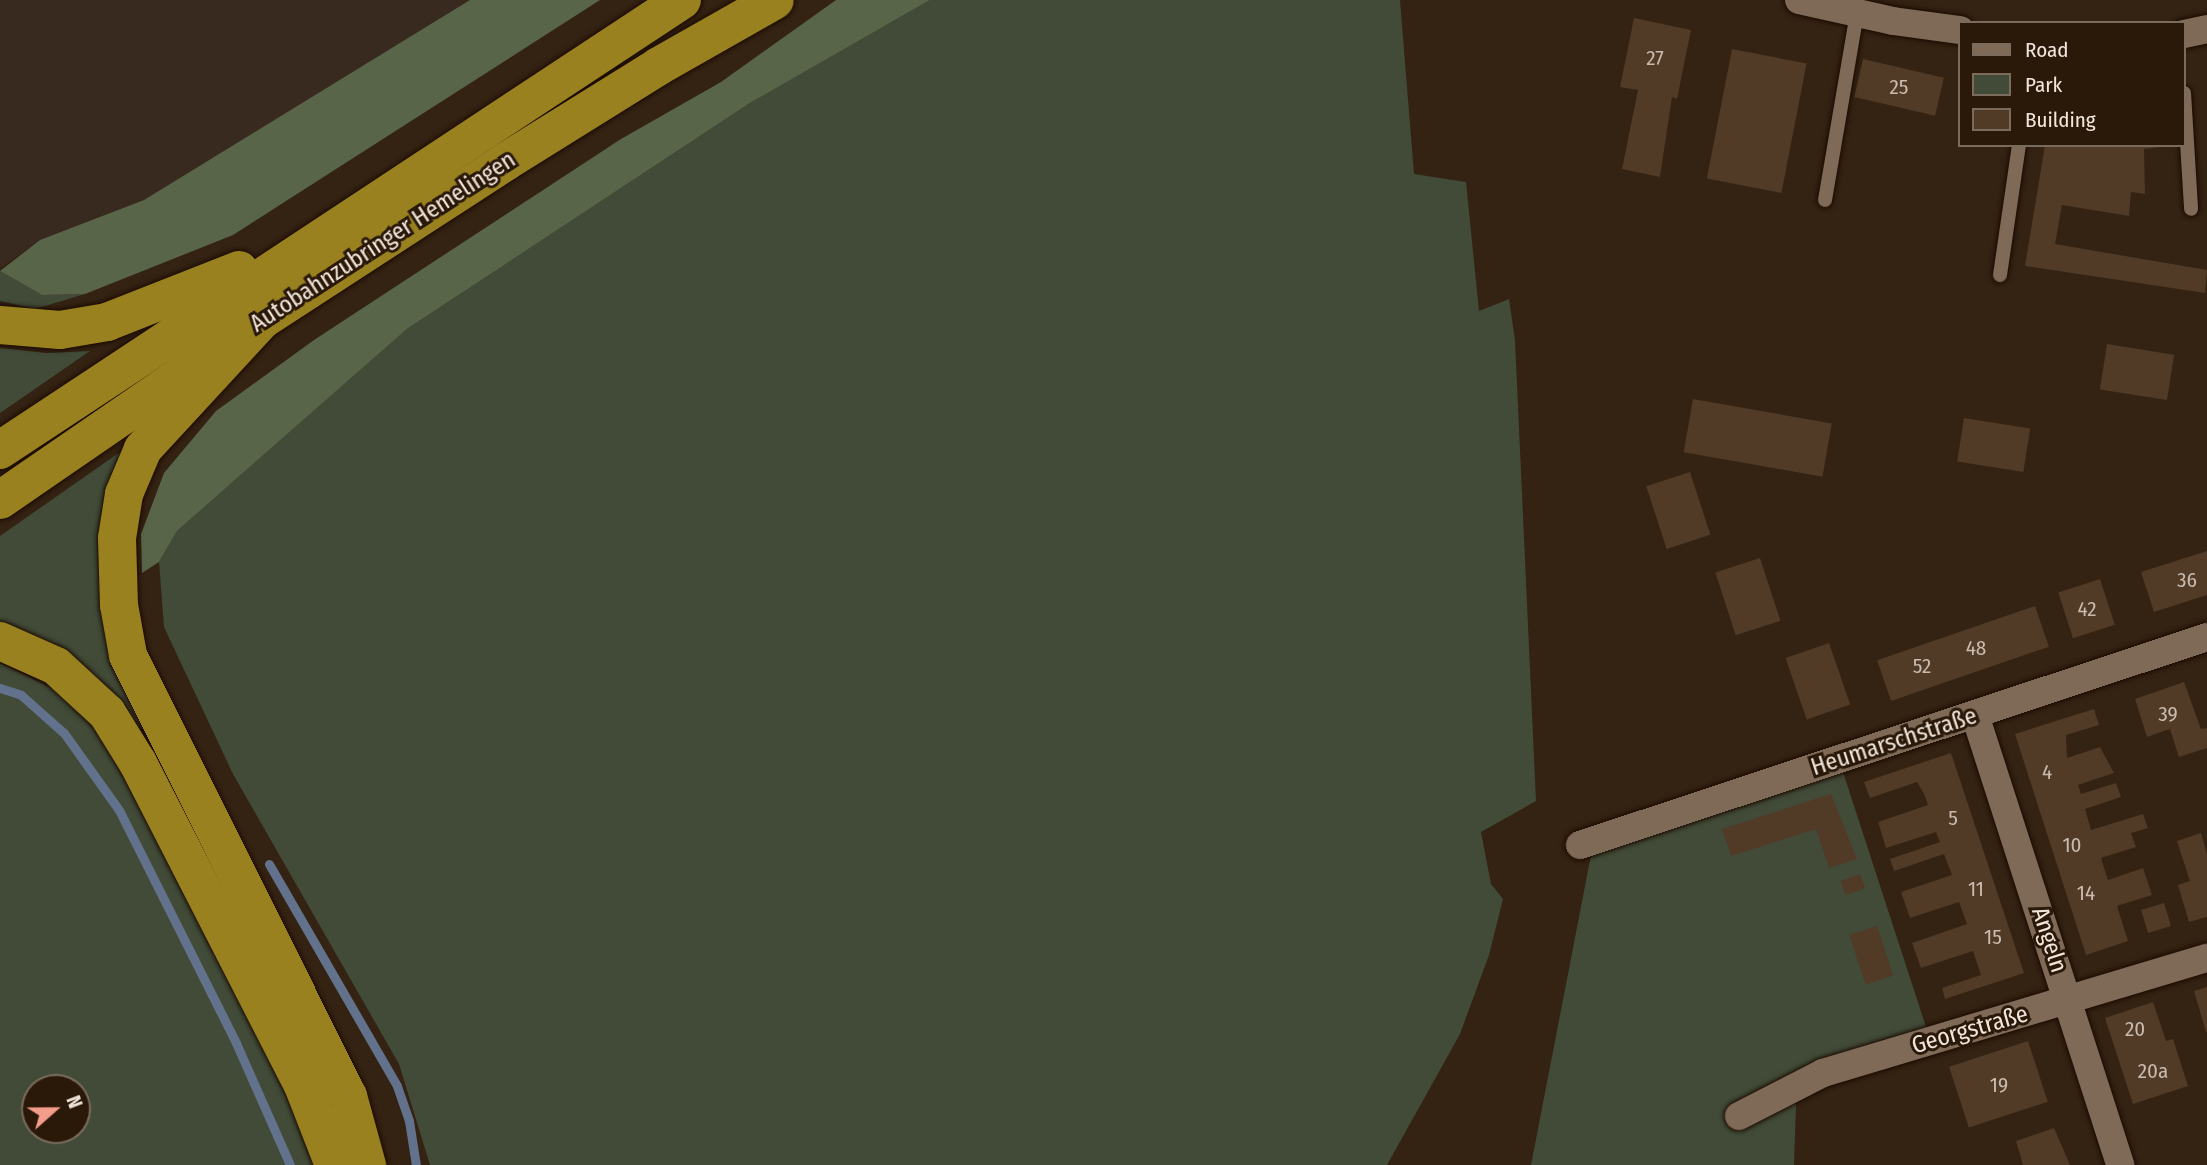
<!DOCTYPE html>
<meta charset="utf-8">
<style>
body{margin:0}
#map{position:relative;width:2207px;height:1165px;overflow:hidden;background:#342212;font-family:"Fira Sans Condensed",sans-serif}
div>[style]{position:absolute}
.industrial>*{inset:0;background:#392a1f}
.green>*{inset:0;background:#414b37}
.forest>*{inset:0;background:#586549}
.stream>*{height:9px;margin:-4.5px;padding:0 4.5px;transform-origin:4.5px;border-radius:4.5px;background:#62728d}
.building>*{inset:0;background:#513a26;transform-origin:0 0}
.roads{filter:drop-shadow(0 0 2px #1b0b00) drop-shadow(0 0 2px #1b0b00)}
.lane>*{height:14px;margin:-7px;padding:0 7px;transform-origin:7px;border-radius:7px;background:#7f6a58}
.street>*{height:28px;margin:-14px;padding:0 14px;transform-origin:14px;border-radius:14px;background:#7f6a58}
.highway>*{height:38px;margin:-19px;padding:0 19px;transform-origin:19px;border-radius:19px;background:#99811f}
span{translate:-50% -50%;white-space:nowrap;text-align:center;line-height:1.15;-webkit-text-stroke:6px #2a1909;paint-order:stroke}
.number-label{font-size:21px;color:#cabbae}
.number-label span{-webkit-text-stroke-width:0}
.street-label{font-size:24px;color:#f2e6dc}
.legend{position:absolute;left:1958px;top:21px;width:228px;height:126px;box-sizing:border-box;background:#2a1909;border:2px solid #7a6b5d;margin:0;padding:9px 12px;list-style:none;font-size:21px;color:#f2e6dc}
.legend li{display:flex;align-items:center;gap:14px;height:35px}
.legend b{width:35px;border:2px solid #7a6b5d}
.north{position:absolute;left:21px;top:1074px;width:70px;height:70px;box-sizing:border-box;background:#2a1909;border:2px solid #7a6b5d;border-radius:50%;rotate:69deg;font-size:19px;font-weight:700;line-height:28px;text-align:center;color:#f2e6dc}
.north::after{content:'';display:block;margin:auto;width:24px;height:32px;background:#f49d8b;clip-path:polygon(50% 0,100% 100%,50% 72%,0 100%)}
</style>
<div id="map">
<div class="industrial">
<i style="clip-path:polygon(0 0,470px 0,144px 200px,40px 240px,0 268px)"></i>
</div>
<div class="green">
<i style="clip-path:polygon(930px 0,1400px 0,1414px 174px,1466px 182px,1479px 311px,1509px 299px,1515px 340px,1536px 801px,1481px 832px,1491px 884px,1503px 899px,1489px 955px,1460px 1034px,1387px 1165px,430px 1165px,399px 1064px,233px 774px,164px 627px,159px 562px,177px 531px,407px 329px,750px 103px)"></i>
<i style="clip-path:polygon(0 271px,42px 295px,85px 294px,35px 309px,0 301px)"></i>
<i style="clip-path:polygon(0 348px,47px 353px,90px 351px,0 413px)"></i>
<i style="clip-path:polygon(133px 443px,113px 498px,149px 734px,0 628px,0 536px)"></i>
<i style="clip-path:polygon(evenodd,0 663px,59px 692px,93px 726px,131px 783px,283px 1088px,314px 1165px,0 1165px,0 663px,35px 1088px,77px 1088px,77px 1130px,35px 1130px,35px 1088px)"></i>
<i style="clip-path:polygon(1843px 772px,1928px 1033px,1797px 1076px,1794px 1165px,1531px 1165px,1591px 855px)"></i>
</div>
<div class="forest">
<i style="clip-path:polygon(470px 0,600px 0,233px 235px,85px 294px,42px 295px,0 271px,40px 240px,144px 200px)"></i>
<i style="clip-path:polygon(836px 0,930px 0,750px 103px,407px 329px,177px 531px,159px 562px,142px 573px,141px 534px,164px 473px,216px 411px,314px 340px,621px 139px,721px 82px)"></i>
</div>
<div class="stream">
<i style="left:0;top:688px;width:22px;rotate:18deg"></i>
<i style="left:21px;top:695px;width:57px;rotate:41.5deg"></i>
<i style="left:64px;top:733px;width:95px;rotate:54.5deg"></i>
<i style="left:119px;top:810px;width:261px;rotate:63.3deg"></i>
<i style="left:236px;top:1043px;width:133px;rotate:66.1deg"></i>
<i style="left:269px;top:864px;width:256px;rotate:60deg"></i>
<i style="left:397px;top:1086px;width:37px;rotate:71deg"></i>
<i style="left:409px;top:1121px;width:45px;rotate:81deg"></i>
</div>
<div class="building">
<i style="clip-path:polygon(1634px 18px,1691px 30px,1677px 99px,1672px 97px,1660px 177px,1622px 169px,1638px 90px,1620px 87px)"></i>
<i style="left:1732px;top:49px;width:76px;height:132px;rotate:11deg"></i>
<i style="left:1863px;top:59px;width:83px;height:39px;rotate:13deg"></i>
<i style="clip-path:polygon(2045px 145px,2177px 145px,2144px 149px,2145px 194px,2131px 192px,2129px 216px,2062px 205px,2055px 244px,2207px 270px,2205px 293px,2025px 266px)"></i>
<i style="left:2107px;top:344px;width:68px;height:46px;rotate:9deg"></i>
<i style="left:1693px;top:399px;width:141px;height:54px;rotate:10deg"></i>
<i style="left:1964px;top:418px;width:67px;height:44px;rotate:9deg"></i>
<i style="left:1690px;top:472px;width:66px;height:46px;rotate:72deg"></i>
<i style="clip-path:polygon(2207px 551px,2207px 595px,2154px 612px,2141px 572px)"></i>
<i style="left:1760px;top:558px;width:66px;height:47px;rotate:72deg"></i>
<i style="left:2100px;top:579px;width:48px;height:44px;rotate:72deg"></i>
<i style="left:2035px;top:606px;width:43px;height:167px;rotate:71deg"></i>
<i style="left:1829px;top:643px;width:65px;height:46px;rotate:71deg"></i>
<i style="clip-path:polygon(2184px 682px,2201px 729px,2207px 728px,2207px 748px,2179px 757px,2170px 729px,2147px 737px,2135px 699px)"></i>
<i style="clip-path:polygon(2094px 709px,2099px 725px,2066px 735px,2067px 758px,2100px 747px,2114px 773px,2078px 785px,2081px 794px,2116px 783px,2121px 797px,2085px 809px,2091px 830px,2143px 814px,2148px 828px,2131px 833px,2136px 847px,2101px 858px,2108px 880px,2143px 868px,2152px 895px,2117px 906px,2128px 941px,2086px 955px,2015px 734px)"></i>
<i style="clip-path:polygon(1951px 753px,2024px 973px,1945px 999px,1942px 988px,1981px 975px,1973px 951px,1921px 968px,1912px 943px,1967px 924px,1959px 902px,1910px 918px,1901px 892px,1952px 875px,1944px 854px,1894px 871px,1890px 859px,1940px 842px,1936px 832px,1886px 848px,1878px 822px,1928px 805px,1924px 794px,1917px 782px,1870px 798px,1864px 782px)"></i>
<i style="clip-path:polygon(1831px 794px,1857px 859px,1829px 868px,1816px 829px,1731px 856px,1722px 829px)"></i>
<i style="clip-path:polygon(2201px 833px,2207px 854px,2207px 917px,2189px 922px,2178px 885px,2190px 881px,2177px 841px)"></i>
<i style="left:1860px;top:874px;width:15px;height:21px;rotate:70deg"></i>
<i style="left:2164px;top:903px;width:24px;height:24px;rotate:73deg"></i>
<i style="left:1877px;top:926px;width:52px;height:29px;rotate:72deg"></i>
<i style="clip-path:polygon(2207px 987px,2207px 1032px,2206px 1032px,2194px 991px)"></i>
<i style="clip-path:polygon(2153px 1002px,2166px 1041px,2173px 1039px,2188px 1086px,2133px 1104px,2105px 1018px)"></i>
<i style="left:2028px;top:1041px;width:64px;height:83px;rotate:72deg"></i>
<i style="clip-path:polygon(2054px 1128px,2070px 1165px,2023px 1165px,2016px 1141px)"></i>
</div>
<div class="roads">
<div class="lane">
<i style="left:2184px;top:93px;width:116px;rotate:86.5deg"></i>
<i style="left:1825px;top:200px;width:190px;rotate:-80.3deg"></i>
<i style="left:2000px;top:275px;width:131px;rotate:-81.7deg"></i>
</div>
<div class="street">
<i style="left:1799px;top:0;width:96px;rotate:12.6deg"></i>
<i style="left:1893px;top:21px;width:68px;rotate:7.7deg"></i>
<i style="left:2184px;top:34px;width:24px;rotate:-12deg"></i>
<i style="left:1975px;top:715px;width:473px;rotate:72.1deg"></i>
<i style="left:1580px;top:845px;width:661px;rotate:-18.35deg"></i>
<i style="left:1739px;top:1116px;width:94px;rotate:-27.1deg"></i>
<i style="left:1823px;top:1073px;width:401px;rotate:-16.7deg"></i>
</div>
<div class="highway">
<i style="left:262px;top:320px;width:176px;rotate:132.7deg"></i>
<i style="left:143px;top:449px;width:49px;rotate:112.9deg"></i>
<i style="left:124px;top:494px;width:45px;rotate:99deg"></i>
<i style="left:117px;top:538px;width:67px;rotate:88.3deg"></i>
<i style="left:119px;top:605px;width:51px;rotate:79.8deg"></i>
<i style="left:128px;top:655px;width:493px;rotate:63.5deg"></i>
<i style="left:348px;top:1096px;width:72px;rotate:74.6deg"></i>
<i style="left:0;top:325px;width:60px;rotate:4.8deg"></i>
<i style="left:60px;top:330px;width:48px;rotate:-9.7deg"></i>
<i style="left:107px;top:322px;width:142px;rotate:-21.5deg"></i>
<i style="left:0;top:450px;width:817px;rotate:-33.42deg"></i>
<i style="left:0;top:500px;width:318px;rotate:-34.5deg"></i>
<i style="left:262px;top:320px;width:290px;rotate:-33deg"></i>
<i style="left:505px;top:162px;width:181px;rotate:-31.9deg"></i>
<i style="left:659px;top:66px;width:133px;rotate:-29.6deg"></i>
<i style="left:0;top:641px;width:61px;rotate:24.1deg"></i>
<i style="left:56px;top:666px;width:69px;rotate:42.7deg"></i>
<i style="left:107px;top:713px;width:59px;rotate:58.2deg"></i>
<i style="left:138px;top:763px;width:365px;rotate:62.9deg"></i>
<i style="left:304px;top:1088px;width:83px;rotate:68.7deg"></i>
</div>
</div>
<div class="number-label">
<span style="left:1655px;top:58px">27</span>
<span style="left:1899px;top:87px">25</span>
<span style="left:2187px;top:580px">36</span>
<span style="left:2087px;top:609px">42</span>
<span style="left:1976px;top:648px">48</span>
<span style="left:1922px;top:666px">52</span>
<span style="left:2168px;top:714px">39</span>
<span style="left:2047px;top:772px">4</span>
<span style="left:1953px;top:818px">5</span>
<span style="left:2072px;top:845px">10</span>
<span style="left:1976px;top:889px">11</span>
<span style="left:2086px;top:893px">14</span>
<span style="left:1993px;top:937px">15</span>
<span style="left:2135px;top:1029px">20</span>
<span style="left:2153px;top:1071px">20a</span>
<span style="left:1999px;top:1085px">19</span>
</div>
<div class="street-label">
<span style="left:383px;top:242px;rotate:-33deg">Autobahnzubringer Hemelingen</span>
<span style="left:1894px;top:742px;rotate:-18deg">Heumarschstraße</span>
<span style="left:2049px;top:940px;rotate:72deg">Angeln</span>
<span style="left:1970px;top:1030px;rotate:-16deg">Georgstraße</span>
</div>
<ul class="legend">
<li><b style="height:9px;background:#7f6a58"></b>Road</li>
<li><b style="height:19px;background:#414b37"></b>Park</li>
<li><b style="height:19px;background:#513a26"></b>Building</li>
</ul>
<div class="north">N</div>
</div>
